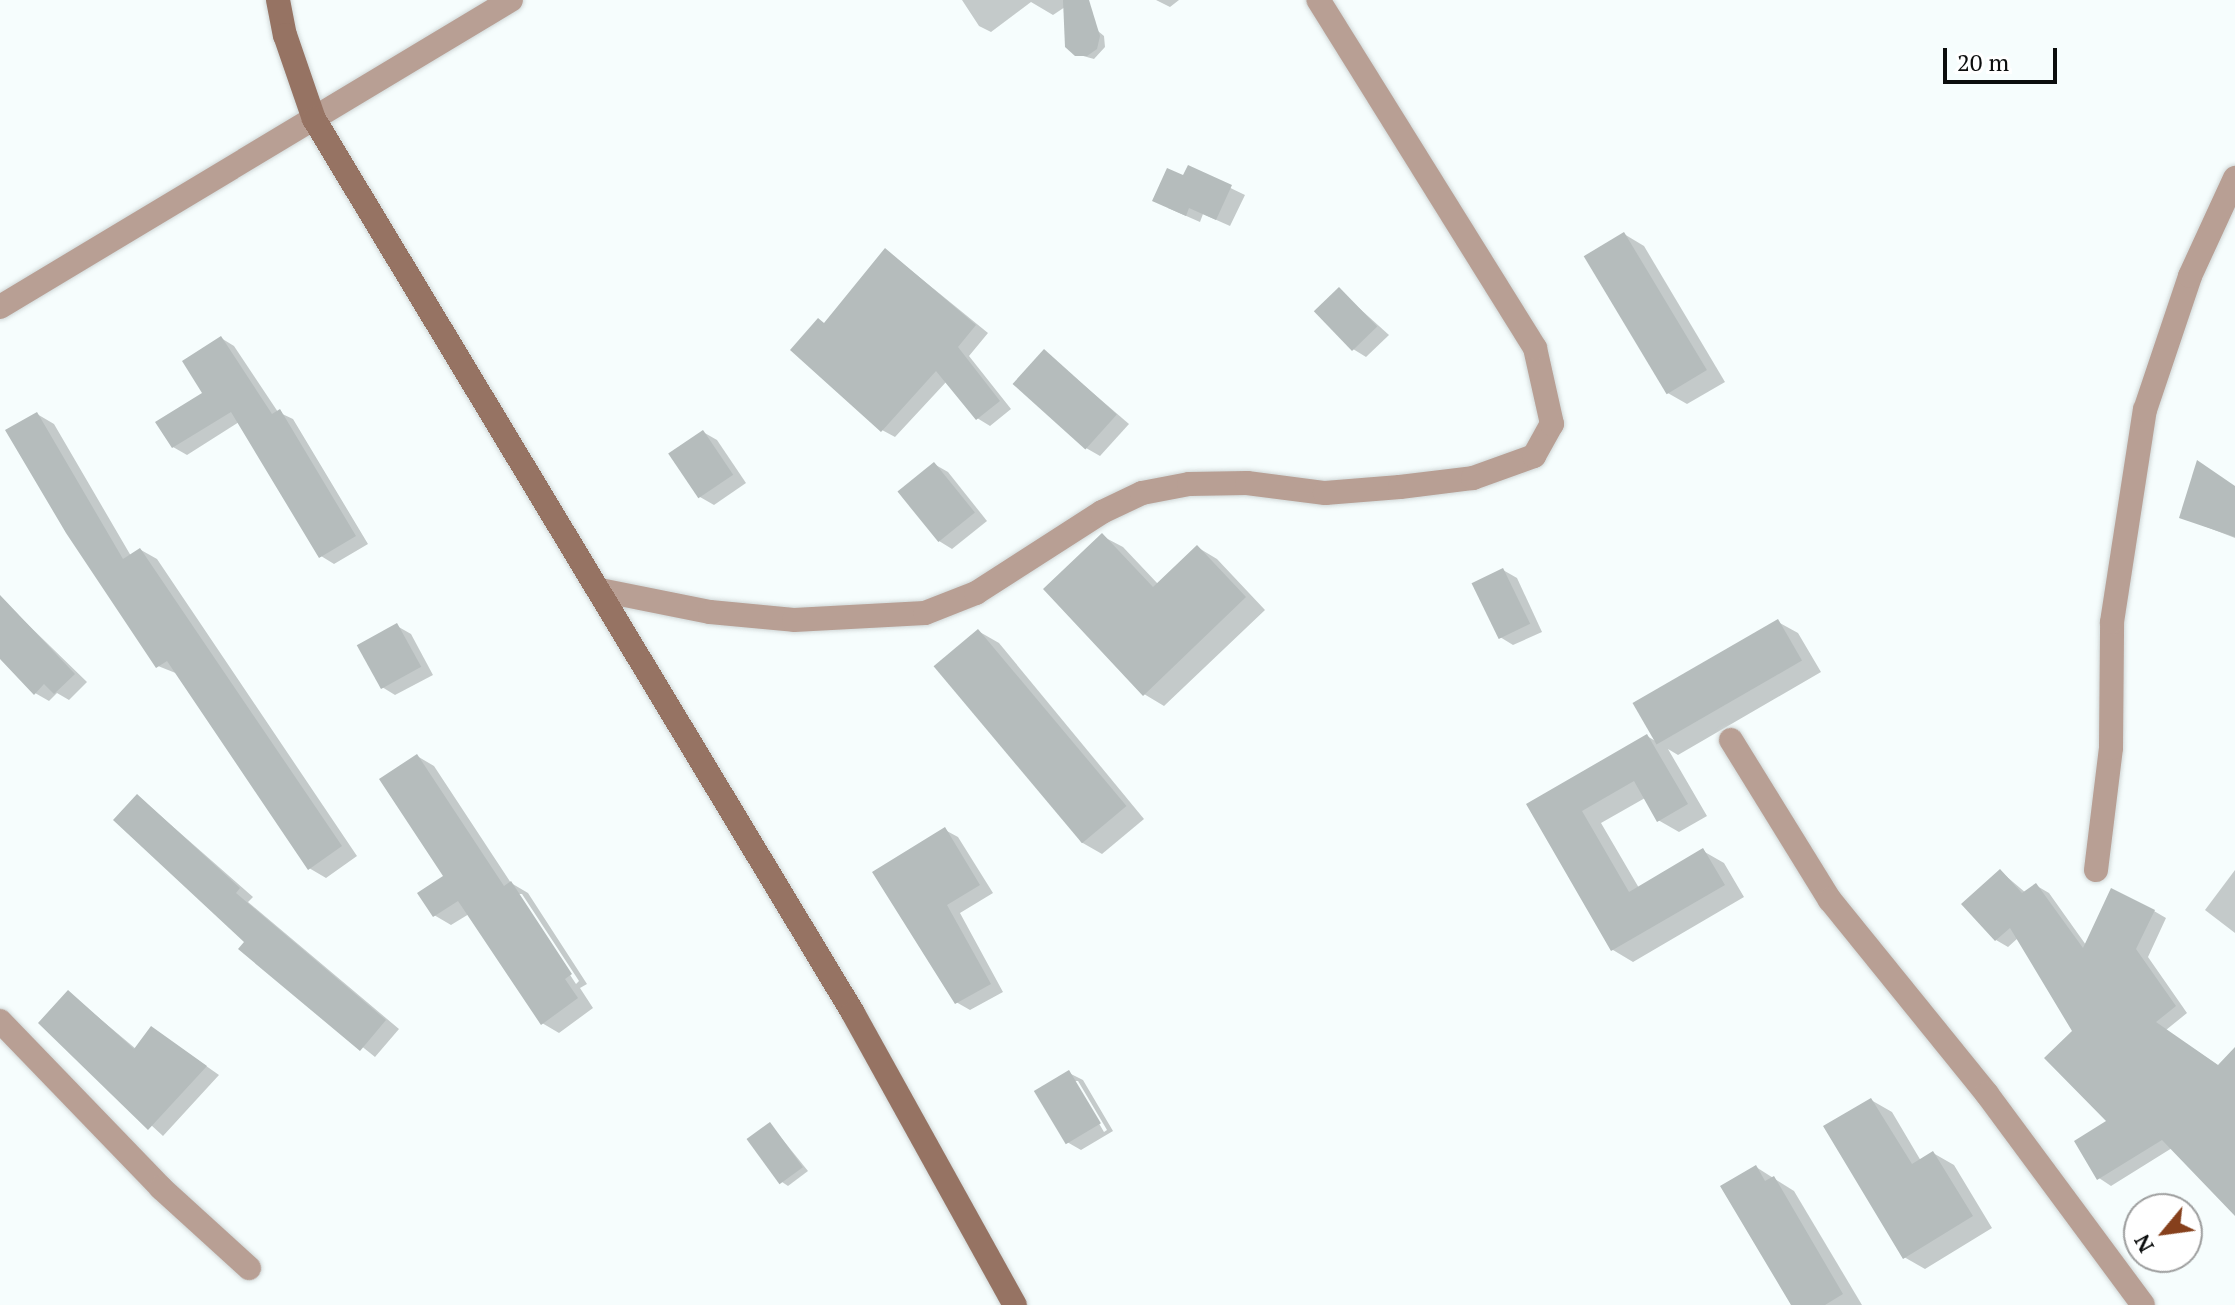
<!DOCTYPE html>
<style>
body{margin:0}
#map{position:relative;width:2235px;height:1305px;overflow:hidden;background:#f6fdfd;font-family:"PT Serif",serif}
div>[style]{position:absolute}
.shadow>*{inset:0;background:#0003}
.building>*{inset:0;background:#b5bcbc;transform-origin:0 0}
.roads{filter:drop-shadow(0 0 2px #d0d7d7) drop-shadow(0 0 2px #d0d7d7)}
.street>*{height:24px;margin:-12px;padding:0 12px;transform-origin:12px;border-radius:12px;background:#b89f94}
.secondary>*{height:24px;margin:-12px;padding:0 12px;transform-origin:12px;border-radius:12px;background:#967363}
span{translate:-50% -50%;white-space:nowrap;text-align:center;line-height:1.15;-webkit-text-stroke:7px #fff;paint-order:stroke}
.north{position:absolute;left:2123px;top:1193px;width:80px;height:80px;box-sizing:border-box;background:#fff;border:2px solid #9d9e9e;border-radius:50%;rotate:241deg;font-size:22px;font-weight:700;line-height:32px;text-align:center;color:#0b0d0d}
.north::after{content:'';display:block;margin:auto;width:28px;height:36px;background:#86401c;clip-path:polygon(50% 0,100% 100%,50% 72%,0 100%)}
.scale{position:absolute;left:1943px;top:48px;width:114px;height:36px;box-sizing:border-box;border:4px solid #0b0d0d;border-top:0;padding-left:10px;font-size:24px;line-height:28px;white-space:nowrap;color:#0b0d0d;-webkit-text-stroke:6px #fff;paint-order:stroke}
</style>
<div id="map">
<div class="shadow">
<i style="clip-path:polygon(962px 0,1076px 0,1068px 6px,1104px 36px,1105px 47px,1094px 59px,1076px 54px,1065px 7px,1053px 15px,1031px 2px,991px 32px,979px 26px)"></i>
<i style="clip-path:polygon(1156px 0,1179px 0,1170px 7px)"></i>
<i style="clip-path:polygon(1189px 168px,1245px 195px,1230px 226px,1203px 214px,1200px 222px,1168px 208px)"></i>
<i style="clip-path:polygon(1624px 234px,1644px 246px,1725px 382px,1687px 404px,1666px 392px)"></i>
<i style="clip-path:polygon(886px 250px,988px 333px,969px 356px,1011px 409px,990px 426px,977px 418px,947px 381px,895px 437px,882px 430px,825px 324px)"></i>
<i style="clip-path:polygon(1339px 290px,1389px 335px,1366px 357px,1353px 349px)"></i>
<i style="clip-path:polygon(221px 338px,234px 346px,278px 412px,293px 419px,368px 544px,334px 564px,321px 556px,239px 422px,187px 455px,173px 447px,205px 394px)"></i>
<i style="clip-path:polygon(1044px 351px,1129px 424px,1100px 456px,1086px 448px)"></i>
<i style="clip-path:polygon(37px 414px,54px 424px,131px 556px,141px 550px,157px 559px,357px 856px,326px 878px,309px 868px,178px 674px,158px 666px)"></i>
<i style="clip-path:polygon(703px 432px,717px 440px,746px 483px,714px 505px,700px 497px)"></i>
<i style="clip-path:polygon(934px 464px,948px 472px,987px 521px,952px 549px,939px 541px)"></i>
<i style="clip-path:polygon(2235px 487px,2235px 538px,2181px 517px)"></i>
<i style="clip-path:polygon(1102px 536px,1123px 547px,1158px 584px,1197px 547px,1217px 559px,1265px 610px,1164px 706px,1144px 694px)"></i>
<i style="clip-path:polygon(1503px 570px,1517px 578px,1542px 632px,1513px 645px,1500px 637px)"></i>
<i style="clip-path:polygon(13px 610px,87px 682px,69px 700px,57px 693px,49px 701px,35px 693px,0 656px,0 622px)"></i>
<i style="clip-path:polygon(1778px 622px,1798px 633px,1821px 672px,1678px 755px,1668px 749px,1707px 816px,1679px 832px,1658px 820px,1645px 798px,1601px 823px,1639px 888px,1703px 851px,1724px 863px,1744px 897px,1633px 962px,1613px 950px,1529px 805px,1647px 736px,1657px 742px)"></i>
<i style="clip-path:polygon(397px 626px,411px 634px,433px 675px,395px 695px,382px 687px)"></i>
<i style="clip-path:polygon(978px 631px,999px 643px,1144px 819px,1102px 854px,1081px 842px)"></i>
<i style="clip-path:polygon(evenodd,417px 756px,434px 766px,511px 883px,528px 893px,587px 984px,580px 988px,593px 1008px,559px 1033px,542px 1023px,469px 914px,451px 925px,434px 915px,446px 877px,417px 756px,517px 894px,522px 894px,579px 981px,576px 984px,517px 894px)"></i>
<i style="clip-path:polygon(138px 796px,253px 897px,248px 902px,399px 1029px,375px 1057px,241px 949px,247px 942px)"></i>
<i style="clip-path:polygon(945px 830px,958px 837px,993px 893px,960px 913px,1003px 992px,970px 1010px,956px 1002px,875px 872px)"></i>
<i style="clip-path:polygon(2235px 870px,2235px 933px,2205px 910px)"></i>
<i style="clip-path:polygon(2000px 871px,2026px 893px,2037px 886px,2049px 893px,2086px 945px,2154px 911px,2166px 918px,2148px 957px,2187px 1013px,2166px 1030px,2219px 1066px,2235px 1068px,2235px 1132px,2172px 1148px,2111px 1186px,2099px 1178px,2110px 1122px,2074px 1031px,2018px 938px,2008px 947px,1996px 940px)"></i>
<i style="clip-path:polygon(68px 992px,136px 1049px,152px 1028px,219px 1075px,163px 1136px,40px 1023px)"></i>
<i style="clip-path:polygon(evenodd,1069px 1073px,1083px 1080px,1113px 1131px,1081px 1150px,1067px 1142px,1069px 1073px,1074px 1081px,1078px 1081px,1107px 1130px,1104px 1132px,1074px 1081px)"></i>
<i style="clip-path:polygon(1871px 1100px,1892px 1112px,1921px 1161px,1933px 1153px,1954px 1165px,1992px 1228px,1925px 1269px,1904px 1257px)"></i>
<i style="clip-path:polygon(770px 1124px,808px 1171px,788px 1186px,782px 1182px)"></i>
<i style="clip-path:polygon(1756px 1167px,1794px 1191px,1862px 1305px,1793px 1305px)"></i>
</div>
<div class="building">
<i style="clip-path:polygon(1063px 0,1089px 0,1100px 36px,1097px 49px,1087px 56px,1075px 56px,1065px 47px)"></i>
<i style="clip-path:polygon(1188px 165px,1232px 185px,1216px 220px,1189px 208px,1186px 216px,1152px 201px,1167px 168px,1183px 175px)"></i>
<i style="left:1624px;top:232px;width:161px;height:47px;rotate:59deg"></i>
<i style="clip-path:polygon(885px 248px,976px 325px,958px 347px,1000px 401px,976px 420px,936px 371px,881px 432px,790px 350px,818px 318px,824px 323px)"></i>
<i style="left:1339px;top:287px;width:55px;height:35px;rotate:46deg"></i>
<i style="clip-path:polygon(221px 336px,272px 414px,280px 409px,356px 536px,319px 558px,231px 412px,172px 448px,155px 422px,202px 393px,182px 361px)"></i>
<i style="left:1044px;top:349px;width:98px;height:47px;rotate:42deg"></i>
<i style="clip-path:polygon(37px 412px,123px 559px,140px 548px,342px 846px,308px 870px,167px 661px,156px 668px,66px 533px,5px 430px)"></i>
<i style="left:703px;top:430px;width:54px;height:42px;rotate:56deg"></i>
<i style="clip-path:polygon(2197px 460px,2235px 486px,2235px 537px,2179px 518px)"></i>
<i style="left:934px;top:462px;width:65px;height:47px;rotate:51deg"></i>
<i style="clip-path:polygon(1102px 533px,1153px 587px,1197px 545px,1246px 597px,1143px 696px,1043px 589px)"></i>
<i style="left:1503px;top:568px;width:62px;height:35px;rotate:64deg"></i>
<i style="clip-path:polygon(0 595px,75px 674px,54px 694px,44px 684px,34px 695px,0 659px)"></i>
<i style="left:1778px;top:619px;width:48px;height:168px;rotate:60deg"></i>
<i style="left:397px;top:623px;width:50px;height:46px;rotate:61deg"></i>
<i style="left:978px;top:629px;width:231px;height:58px;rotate:50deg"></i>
<i style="clip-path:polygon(1647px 734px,1688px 804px,1657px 822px,1634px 781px,1582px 811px,1629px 892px,1703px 848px,1725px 885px,1611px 951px,1526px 804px)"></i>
<i style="clip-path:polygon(417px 754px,504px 886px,511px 881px,572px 974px,565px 979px,578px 998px,541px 1025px,458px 901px,433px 917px,417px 893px,443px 876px,379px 779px)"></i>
<i style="clip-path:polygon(137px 794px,240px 888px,236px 893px,386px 1020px,360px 1051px,238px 949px,244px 942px,113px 820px)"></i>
<i style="clip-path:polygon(945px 827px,980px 885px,947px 905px,991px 984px,955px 1004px,872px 872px)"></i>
<i style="clip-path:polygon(2000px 869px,2022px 893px,2036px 883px,2083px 948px,2111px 888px,2155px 910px,2136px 949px,2176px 1006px,2156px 1022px,2218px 1065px,2235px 1047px,2235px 1216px,2162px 1140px,2097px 1180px,2074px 1141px,2106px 1121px,2044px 1058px,2072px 1031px,2010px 928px,1995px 941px,1961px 904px)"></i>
<i style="clip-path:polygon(68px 990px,134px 1049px,151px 1026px,207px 1066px,148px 1130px,38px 1023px)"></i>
<i style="left:1069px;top:1070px;width:62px;height:41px;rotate:59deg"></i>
<i style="clip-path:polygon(1871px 1098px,1912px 1164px,1933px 1151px,1973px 1216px,1903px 1259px,1823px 1126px)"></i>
<i style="left:770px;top:1122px;width:56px;height:29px;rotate:54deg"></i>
<i style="clip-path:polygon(1756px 1165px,1765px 1181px,1774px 1176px,1843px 1294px,1825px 1305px,1791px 1305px,1720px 1186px)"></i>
</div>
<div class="roads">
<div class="street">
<i style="left:0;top:307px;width:596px;rotate:-31deg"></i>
<i style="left:600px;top:590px;width:112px;rotate:11.3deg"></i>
<i style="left:710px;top:612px;width:84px;rotate:5.4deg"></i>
<i style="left:794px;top:620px;width:131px;rotate:-3.1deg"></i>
<i style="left:925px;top:613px;width:55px;rotate:-21.4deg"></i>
<i style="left:976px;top:593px;width:150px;rotate:-32.7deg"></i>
<i style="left:1102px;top:512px;width:44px;rotate:-25.4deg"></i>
<i style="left:1142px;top:493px;width:48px;rotate:-10.8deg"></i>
<i style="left:1189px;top:484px;width:58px;rotate:-1deg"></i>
<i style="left:1247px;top:483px;width:79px;rotate:7.3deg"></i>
<i style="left:1325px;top:493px;width:75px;rotate:-4.6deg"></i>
<i style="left:1400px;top:487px;width:74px;rotate:-7deg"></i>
<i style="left:1473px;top:478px;width:65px;rotate:-19.8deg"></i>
<i style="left:1534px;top:456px;width:37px;rotate:-61deg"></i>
<i style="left:1552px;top:424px;width:78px;rotate:-102.6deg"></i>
<i style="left:1535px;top:348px;width:410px;rotate:-121.9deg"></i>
<i style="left:1731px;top:740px;width:188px;rotate:58.3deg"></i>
<i style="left:1830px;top:900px;width:250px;rotate:51deg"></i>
<i style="left:1987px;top:1094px;width:262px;rotate:53.5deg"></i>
<i style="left:2096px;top:870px;width:123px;rotate:-83deg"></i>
<i style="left:2111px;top:748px;width:126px;rotate:-89.5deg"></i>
<i style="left:2112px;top:622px;width:215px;rotate:-81.2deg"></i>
<i style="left:2145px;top:410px;width:141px;rotate:-71.4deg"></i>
<i style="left:2190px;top:276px;width:108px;rotate:-65.3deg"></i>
<i style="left:0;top:1021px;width:232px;rotate:46deg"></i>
<i style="left:161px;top:1188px;width:119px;rotate:42.3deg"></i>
</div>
<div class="secondary">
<i style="left:278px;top:0;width:36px;rotate:79deg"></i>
<i style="left:285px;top:35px;width:89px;rotate:71deg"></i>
<i style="left:314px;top:119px;width:1044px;rotate:58.91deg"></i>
<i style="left:853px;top:1013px;width:334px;rotate:61deg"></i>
</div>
</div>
<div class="north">N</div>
<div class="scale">20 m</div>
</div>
